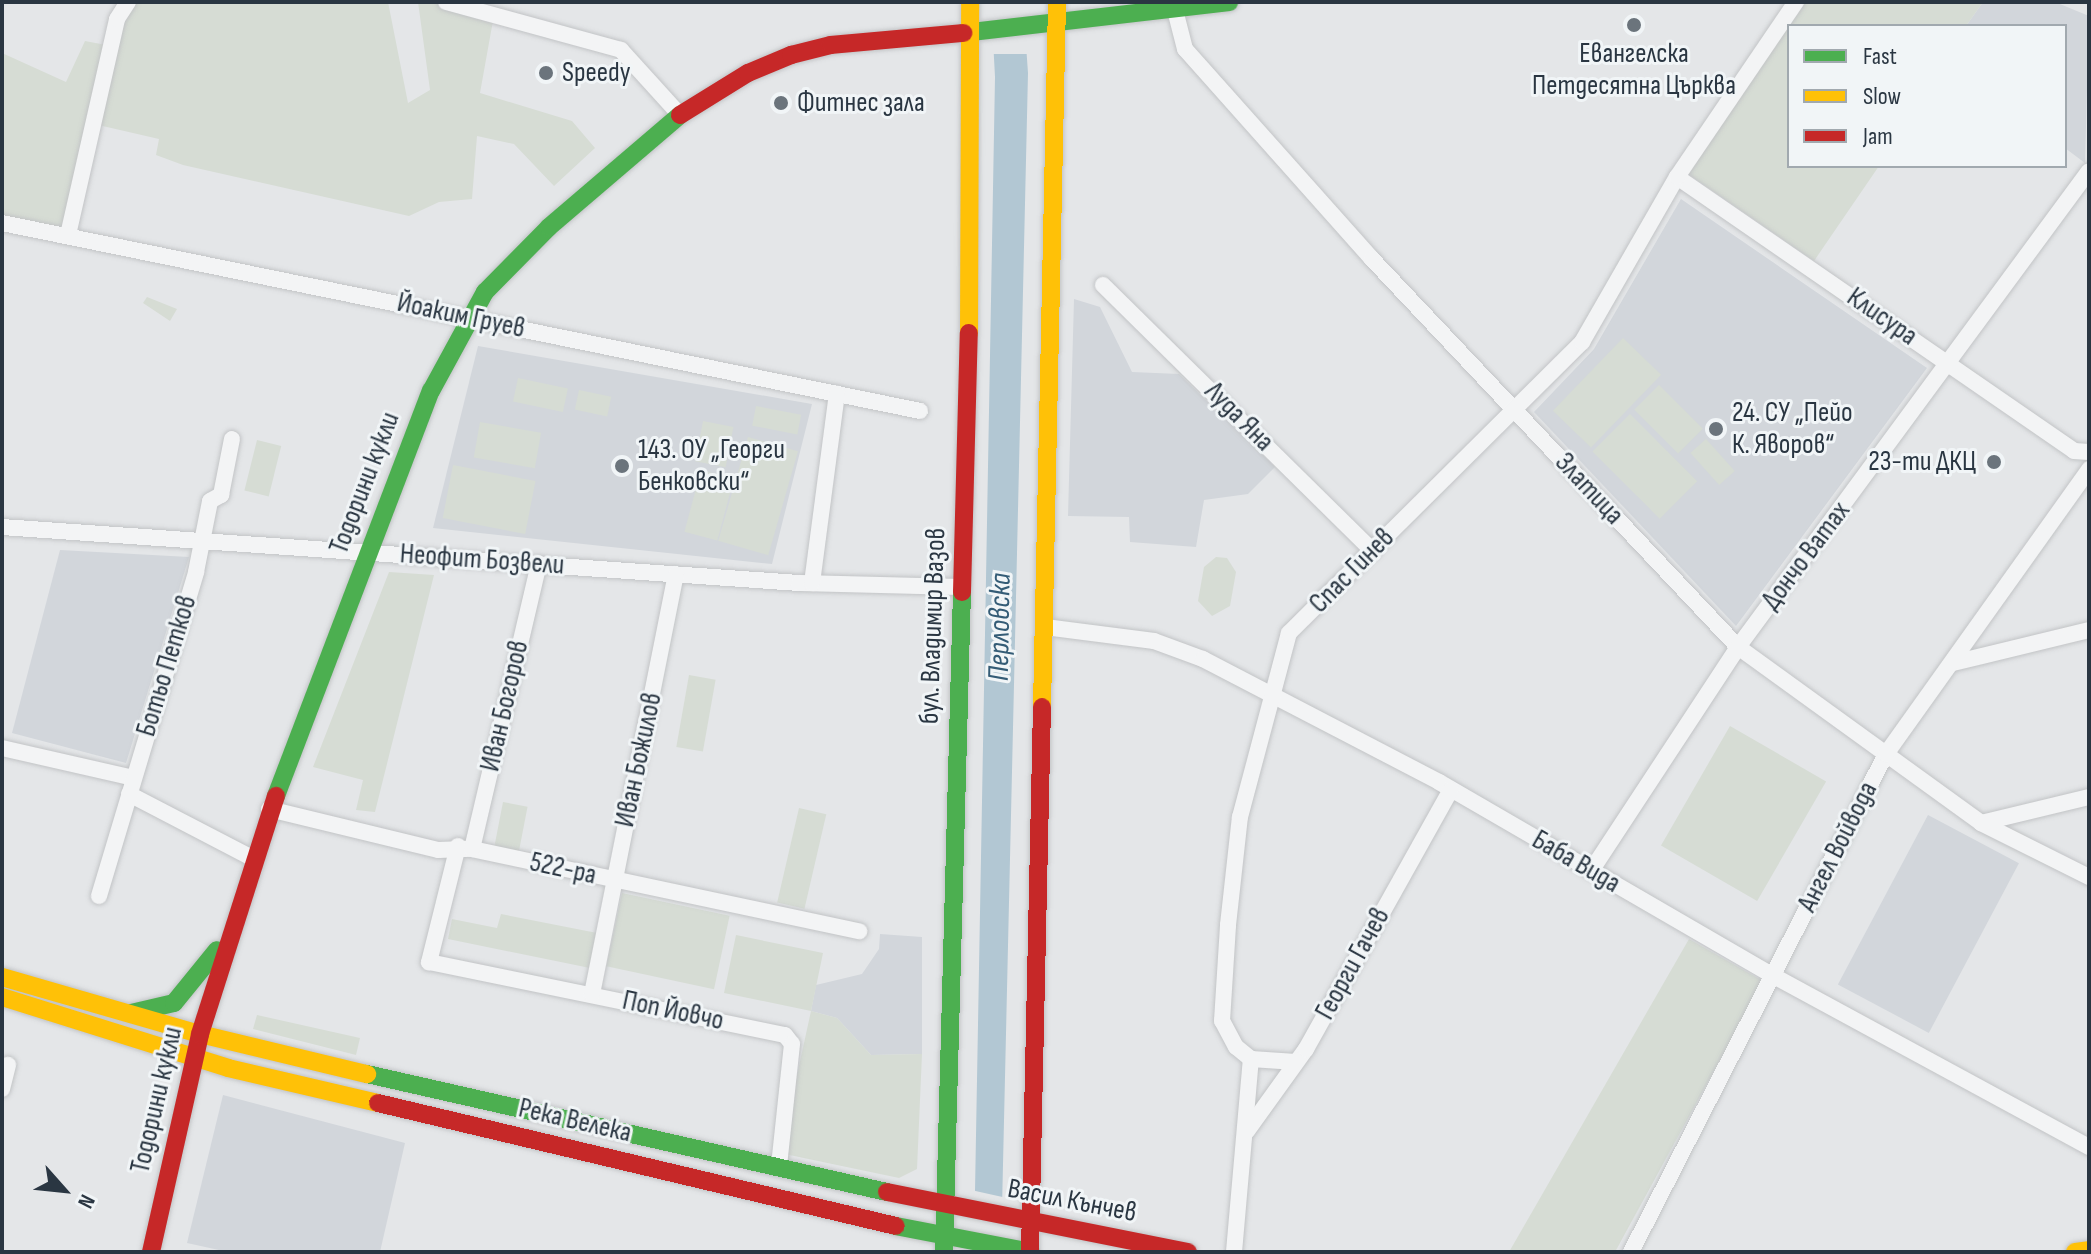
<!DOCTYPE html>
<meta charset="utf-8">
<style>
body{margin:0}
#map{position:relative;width:2091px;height:1254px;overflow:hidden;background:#e4e6e8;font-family:"Sofia Sans Condensed",sans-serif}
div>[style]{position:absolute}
.built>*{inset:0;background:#d2d6db;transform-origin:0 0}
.green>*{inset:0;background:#d6dcd4;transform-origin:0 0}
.water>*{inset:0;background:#b2c7d3}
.pier>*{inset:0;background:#e4e6e8;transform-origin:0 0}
.roads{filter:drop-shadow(0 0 2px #c2c4c6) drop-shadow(0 0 2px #c2c4c6)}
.street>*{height:16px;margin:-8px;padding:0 8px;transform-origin:8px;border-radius:8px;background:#f3f4f5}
.fast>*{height:18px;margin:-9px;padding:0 9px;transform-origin:9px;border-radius:9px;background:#4caf50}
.slow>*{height:18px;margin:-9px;padding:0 9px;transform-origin:9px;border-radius:9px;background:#ffc107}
.jam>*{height:18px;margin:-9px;padding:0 9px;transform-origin:9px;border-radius:9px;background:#c62828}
.dots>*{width:22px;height:22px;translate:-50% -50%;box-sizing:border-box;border:4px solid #f1f5f7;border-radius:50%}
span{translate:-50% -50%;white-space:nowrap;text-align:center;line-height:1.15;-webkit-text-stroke:6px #f1f5f7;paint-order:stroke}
.poi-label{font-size:28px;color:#2a3642}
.left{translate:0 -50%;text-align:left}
.right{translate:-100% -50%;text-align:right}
.street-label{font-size:28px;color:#2a3642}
.water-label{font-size:30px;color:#345c76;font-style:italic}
.frame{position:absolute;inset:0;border:4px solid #2a3642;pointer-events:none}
.legend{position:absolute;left:1787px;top:24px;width:280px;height:144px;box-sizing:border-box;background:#f1f5f7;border:2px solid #a1a9af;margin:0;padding:10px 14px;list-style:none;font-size:24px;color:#2a3642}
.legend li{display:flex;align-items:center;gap:16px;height:40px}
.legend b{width:40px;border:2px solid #a1a9af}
.north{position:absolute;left:24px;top:1150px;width:80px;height:80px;-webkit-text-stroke:6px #f1f5f7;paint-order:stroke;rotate:117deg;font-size:22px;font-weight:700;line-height:32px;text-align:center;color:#2a3642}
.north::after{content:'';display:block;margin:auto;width:28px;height:36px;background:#2a3642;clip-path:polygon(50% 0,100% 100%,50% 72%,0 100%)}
</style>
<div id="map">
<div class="built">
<i style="clip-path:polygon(1983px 2px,2055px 2px,2089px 16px,2085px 163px,2065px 148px,2065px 26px,1966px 26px)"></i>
<i style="clip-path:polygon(1681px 199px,1927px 368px,1736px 626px,1534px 412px,1594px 349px)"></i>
<i style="clip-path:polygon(1074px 299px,1100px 307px,1132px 372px,1179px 374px,1275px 467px,1248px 494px,1204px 500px,1196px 547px,1130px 542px,1129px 517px,1068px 516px)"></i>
<i style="clip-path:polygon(478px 346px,812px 404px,772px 564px,433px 528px)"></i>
<i style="clip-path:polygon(60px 550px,189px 557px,126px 763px,12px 733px)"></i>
<i style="left:1928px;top:815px;width:103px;height:192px;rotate:28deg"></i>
<i style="clip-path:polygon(880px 934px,922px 937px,922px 1054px,871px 1055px,837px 1018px,811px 1011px,816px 985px,862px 974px,879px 949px)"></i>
<i style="clip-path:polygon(223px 1095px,405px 1143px,380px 1252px,228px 1252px,187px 1243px)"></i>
</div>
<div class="green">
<i style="clip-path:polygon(128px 2px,388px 2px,408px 103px,430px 90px,418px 2px,446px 2px,494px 15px,480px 93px,572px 121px,595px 148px,554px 186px,514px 144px,477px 136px,472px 199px,439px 202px,409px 216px,183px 165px,156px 155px,159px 139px,94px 124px,68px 235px,2px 223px,2px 53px,66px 82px,85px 41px,111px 46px)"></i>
<i style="clip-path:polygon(1805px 2px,1983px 2px,1966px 26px,1789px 26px,1789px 166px,1879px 166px,1814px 261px,1688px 174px)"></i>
<i style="clip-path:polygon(147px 297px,177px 309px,170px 321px,143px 303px)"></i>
<i style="left:1623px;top:338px;width:53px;height:101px;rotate:44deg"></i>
<i style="left:518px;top:378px;width:51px;height:24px;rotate:12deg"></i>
<i style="left:1659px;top:385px;width:62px;height:35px;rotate:45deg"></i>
<i style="left:579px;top:390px;width:33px;height:20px;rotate:12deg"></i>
<i style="left:756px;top:406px;width:46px;height:20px;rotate:11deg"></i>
<i style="left:1630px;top:414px;width:95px;height:53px;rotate:45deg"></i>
<i style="left:703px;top:421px;width:31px;height:41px;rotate:11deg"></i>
<i style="left:480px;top:422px;width:62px;height:36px;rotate:10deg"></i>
<i style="left:748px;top:437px;width:52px;height:108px;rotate:16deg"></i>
<i style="left:1706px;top:439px;width:43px;height:21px;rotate:48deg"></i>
<i style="left:257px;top:440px;width:25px;height:52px;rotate:14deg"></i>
<i style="left:453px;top:465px;width:84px;height:54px;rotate:11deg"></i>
<i style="left:701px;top:470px;width:34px;height:64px;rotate:15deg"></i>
<i style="clip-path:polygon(1216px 557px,1227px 558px,1236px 572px,1230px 606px,1212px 616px,1198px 601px,1204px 567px)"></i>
<i style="clip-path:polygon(389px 572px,434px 575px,375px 812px,356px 810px,363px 780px,313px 767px)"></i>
<i style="left:689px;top:675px;width:27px;height:73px;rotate:10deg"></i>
<i style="left:1730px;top:726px;width:111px;height:138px;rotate:30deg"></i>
<i style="left:503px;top:802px;width:25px;height:47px;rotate:11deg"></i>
<i style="left:799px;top:808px;width:28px;height:97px;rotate:13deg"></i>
<i style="left:622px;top:893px;width:110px;height:75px;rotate:12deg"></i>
<i style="clip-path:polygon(501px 914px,597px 933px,590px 968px,448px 939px,452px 919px,497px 928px)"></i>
<i style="clip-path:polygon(736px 935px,823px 953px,811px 1011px,837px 1018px,871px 1055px,922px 1054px,917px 1169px,899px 1178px,780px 1153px,811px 1011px,724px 993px)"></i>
<i style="clip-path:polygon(1689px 939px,1763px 981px,1615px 1252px,1509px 1252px)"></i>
<i style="clip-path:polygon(257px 1015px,360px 1038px,356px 1055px,253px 1029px)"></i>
</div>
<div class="water">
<i style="clip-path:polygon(991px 2px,1023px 2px,1028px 73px,1001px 1252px,975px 1191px,995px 77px)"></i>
</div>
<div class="pier">
<i style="left:987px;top:2px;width:40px;height:52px"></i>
<i style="clip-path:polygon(971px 1190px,1007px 1198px,1005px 1252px,970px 1252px)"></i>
</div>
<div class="roads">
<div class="street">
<i style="left:446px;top:2px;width:181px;rotate:15.3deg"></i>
<i style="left:621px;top:50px;width:88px;rotate:47.8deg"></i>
<i style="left:1175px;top:10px;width:40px;rotate:75.6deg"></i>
<i style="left:1185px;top:49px;width:281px;rotate:48.3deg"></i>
<i style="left:1372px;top:259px;width:533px;rotate:46.67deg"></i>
<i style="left:1738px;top:647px;width:300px;rotate:35.9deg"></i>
<i style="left:1981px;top:823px;width:121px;rotate:26.6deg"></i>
<i style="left:1677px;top:177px;width:482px;rotate:34.6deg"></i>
<i style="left:2074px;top:451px;width:15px;rotate:4deg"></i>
<i style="left:2px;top:223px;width:937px;rotate:11.57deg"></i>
<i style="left:68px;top:235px;width:221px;rotate:-77.2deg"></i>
<i style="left:117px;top:19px;width:20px;rotate:-57deg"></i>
<i style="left:1103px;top:285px;width:379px;rotate:44.6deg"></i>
<i style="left:2px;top:527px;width:799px;rotate:4.02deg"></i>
<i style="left:799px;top:583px;width:163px;rotate:1.4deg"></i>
<i style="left:812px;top:583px;width:191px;rotate:-82.5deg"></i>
<i style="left:1045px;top:627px;width:110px;rotate:7.3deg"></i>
<i style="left:1154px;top:641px;width:52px;rotate:20.2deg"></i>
<i style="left:1203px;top:659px;width:266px;rotate:27.5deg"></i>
<i style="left:1439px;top:782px;width:385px;rotate:30.1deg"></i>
<i style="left:1772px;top:975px;width:361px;rotate:28.5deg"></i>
<i style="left:1953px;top:663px;width:140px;rotate:-13.6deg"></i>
<i style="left:2px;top:748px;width:135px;rotate:12.8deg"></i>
<i style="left:129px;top:794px;width:139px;rotate:27.5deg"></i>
<i style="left:269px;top:809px;width:174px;rotate:13.6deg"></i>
<i style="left:438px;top:850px;width:34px;rotate:-2deg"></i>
<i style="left:472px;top:849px;width:396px;rotate:12deg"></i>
<i style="left:1981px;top:823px;width:111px;rotate:-13.5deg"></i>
<i style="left:458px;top:846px;width:120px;rotate:104deg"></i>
<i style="left:429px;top:962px;width:363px;rotate:11.6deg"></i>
<i style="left:785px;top:1035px;width:11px;rotate:52deg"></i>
<i style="left:792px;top:1044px;width:122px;rotate:96.1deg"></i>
<i style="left:472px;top:849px;width:293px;rotate:-76.8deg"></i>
<i style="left:1591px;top:871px;width:268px;rotate:-56.7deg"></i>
<i style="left:1738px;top:647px;width:591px;rotate:-53.6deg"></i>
<i style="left:99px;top:896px;width:338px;rotate:-73.3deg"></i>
<i style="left:196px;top:572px;width:72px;rotate:-78.8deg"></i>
<i style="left:210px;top:501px;width:13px;rotate:-29deg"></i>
<i style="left:221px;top:495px;width:57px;rotate:-78.9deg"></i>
<i style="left:592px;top:994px;width:428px;rotate:-78.7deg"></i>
<i style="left:1251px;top:1059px;width:45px;rotate:3.8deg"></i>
<i style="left:2px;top:1089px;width:25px;rotate:-76deg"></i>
<i style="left:1247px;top:1131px;width:101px;rotate:-54.3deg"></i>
<i style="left:1306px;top:1049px;width:297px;rotate:-60.8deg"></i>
<i style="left:1234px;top:1252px;width:194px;rotate:-85deg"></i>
<i style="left:1251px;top:1059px;width:19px;rotate:-141deg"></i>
<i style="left:1236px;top:1047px;width:30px;rotate:-118deg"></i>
<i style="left:1222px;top:1021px;width:96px;rotate:-86.4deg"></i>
<i style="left:1228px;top:925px;width:109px;rotate:-83.7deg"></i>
<i style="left:1240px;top:817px;width:190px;rotate:-75.1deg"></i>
<i style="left:1289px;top:633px;width:413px;rotate:-44.8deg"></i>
<i style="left:1582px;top:342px;width:190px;rotate:-60.1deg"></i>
<i style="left:1677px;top:177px;width:212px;rotate:-55.8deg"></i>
<i style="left:1631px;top:1252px;width:559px;rotate:-62.89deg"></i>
<i style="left:1886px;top:754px;width:350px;rotate:-54.5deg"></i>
</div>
<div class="fast">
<i style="left:963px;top:33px;width:268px;rotate:-6.6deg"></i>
<i style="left:276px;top:796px;width:434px;rotate:-69.1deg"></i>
<i style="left:431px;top:391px;width:113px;rotate:-61.4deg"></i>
<i style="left:485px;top:292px;width:91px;rotate:-45.4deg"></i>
<i style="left:549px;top:227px;width:172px;rotate:-40.5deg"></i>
<i style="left:131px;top:1013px;width:44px;rotate:-13.1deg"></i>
<i style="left:174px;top:1003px;width:68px;rotate:-50.9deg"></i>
<i style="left:367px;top:1074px;width:533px;rotate:12.79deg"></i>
<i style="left:896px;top:1226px;width:137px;rotate:10.9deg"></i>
<i style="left:944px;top:1252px;width:660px;rotate:-88.44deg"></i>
</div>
<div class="slow">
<i style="left:969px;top:333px;width:331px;rotate:-89.8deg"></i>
<i style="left:1042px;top:707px;width:705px;rotate:-88.78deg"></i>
<i style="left:2px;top:977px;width:206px;rotate:16.1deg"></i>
<i style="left:200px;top:1034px;width:172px;rotate:13.5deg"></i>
<i style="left:2px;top:997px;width:237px;rotate:17.4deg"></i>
<i style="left:228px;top:1068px;width:154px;rotate:13.1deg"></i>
<i style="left:2075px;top:1252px;width:14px;rotate:-8deg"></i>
</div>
<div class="jam">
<i style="left:680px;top:115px;width:80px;rotate:-31.7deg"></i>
<i style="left:748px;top:73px;width:47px;rotate:-22.7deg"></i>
<i style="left:791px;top:55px;width:41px;rotate:-14deg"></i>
<i style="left:831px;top:45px;width:133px;rotate:-5.2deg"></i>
<i style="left:962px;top:592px;width:259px;rotate:-88.5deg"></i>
<i style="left:378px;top:1103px;width:532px;rotate:13.36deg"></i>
<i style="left:887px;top:1192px;width:307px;rotate:11.3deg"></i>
<i style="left:151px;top:1252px;width:223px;rotate:-77.3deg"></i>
<i style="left:200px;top:1034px;width:250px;rotate:-72.3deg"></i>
<i style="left:1030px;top:1252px;width:545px;rotate:-88.74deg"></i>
</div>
</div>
<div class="dots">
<i style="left:1634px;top:25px;background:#6b747c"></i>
<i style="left:546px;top:73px;background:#6b747c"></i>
<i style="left:781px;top:103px;background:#6b747c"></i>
<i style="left:1716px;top:429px;background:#6b747c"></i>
<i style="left:1994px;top:462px;background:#6b747c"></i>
<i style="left:622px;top:466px;background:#6b747c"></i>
</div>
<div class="poi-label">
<span style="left:1634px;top:70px">Евангелска<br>Петдесятна Църква</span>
<span class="left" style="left:562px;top:73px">Speedy</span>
<span class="left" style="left:797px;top:103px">Фитнес зала</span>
<span class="left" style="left:1732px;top:429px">24. СУ „Пейо<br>К. Яворов“</span>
<span class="left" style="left:638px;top:466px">143. ОУ „Георги<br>Бенковски“</span>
<span class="right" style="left:1976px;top:462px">23-ти ДКЦ</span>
</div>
<div class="street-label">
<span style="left:461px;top:316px;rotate:12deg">Йоаким Груев</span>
<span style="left:1882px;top:317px;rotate:35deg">Клисура</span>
<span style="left:1239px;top:417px;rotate:45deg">Луда Яна</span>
<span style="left:365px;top:483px;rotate:-69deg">Тодорини кукли</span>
<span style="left:1589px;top:489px;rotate:47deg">Златица</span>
<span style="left:1806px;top:556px;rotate:-53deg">Дончо Ватах</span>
<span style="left:482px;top:560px;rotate:4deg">Неофит Бозвели</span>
<span style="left:1352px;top:571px;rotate:-45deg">Спас Гинев</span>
<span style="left:933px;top:626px;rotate:-88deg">бул. Владимир Вазов</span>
<span style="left:167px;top:666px;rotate:-73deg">Ботьо Петков</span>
<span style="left:505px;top:706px;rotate:-77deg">Иван Богоров</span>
<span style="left:639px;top:760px;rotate:-78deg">Иван Божилов</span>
<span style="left:1838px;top:847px;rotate:-63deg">Ангел Войвода</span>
<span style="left:1576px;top:862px;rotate:30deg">Баба Вида</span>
<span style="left:563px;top:869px;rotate:12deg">522-ра</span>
<span style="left:1353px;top:964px;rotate:-61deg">Георги Гачев</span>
<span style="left:673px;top:1011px;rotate:12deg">Поп Йовчо</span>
<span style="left:157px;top:1100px;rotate:-77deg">Тодорини кукли</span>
<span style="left:575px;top:1121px;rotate:13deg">Река Велека</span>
<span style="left:1072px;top:1201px;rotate:11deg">Васил Кънчев</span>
</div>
<div class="water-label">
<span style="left:1000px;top:627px;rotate:-89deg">Перловска</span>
</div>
<div class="frame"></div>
<ul class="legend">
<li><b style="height:10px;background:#4caf50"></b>Fast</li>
<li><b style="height:10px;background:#ffc107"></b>Slow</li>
<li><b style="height:10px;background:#c62828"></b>Jam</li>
</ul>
<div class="north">N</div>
</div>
